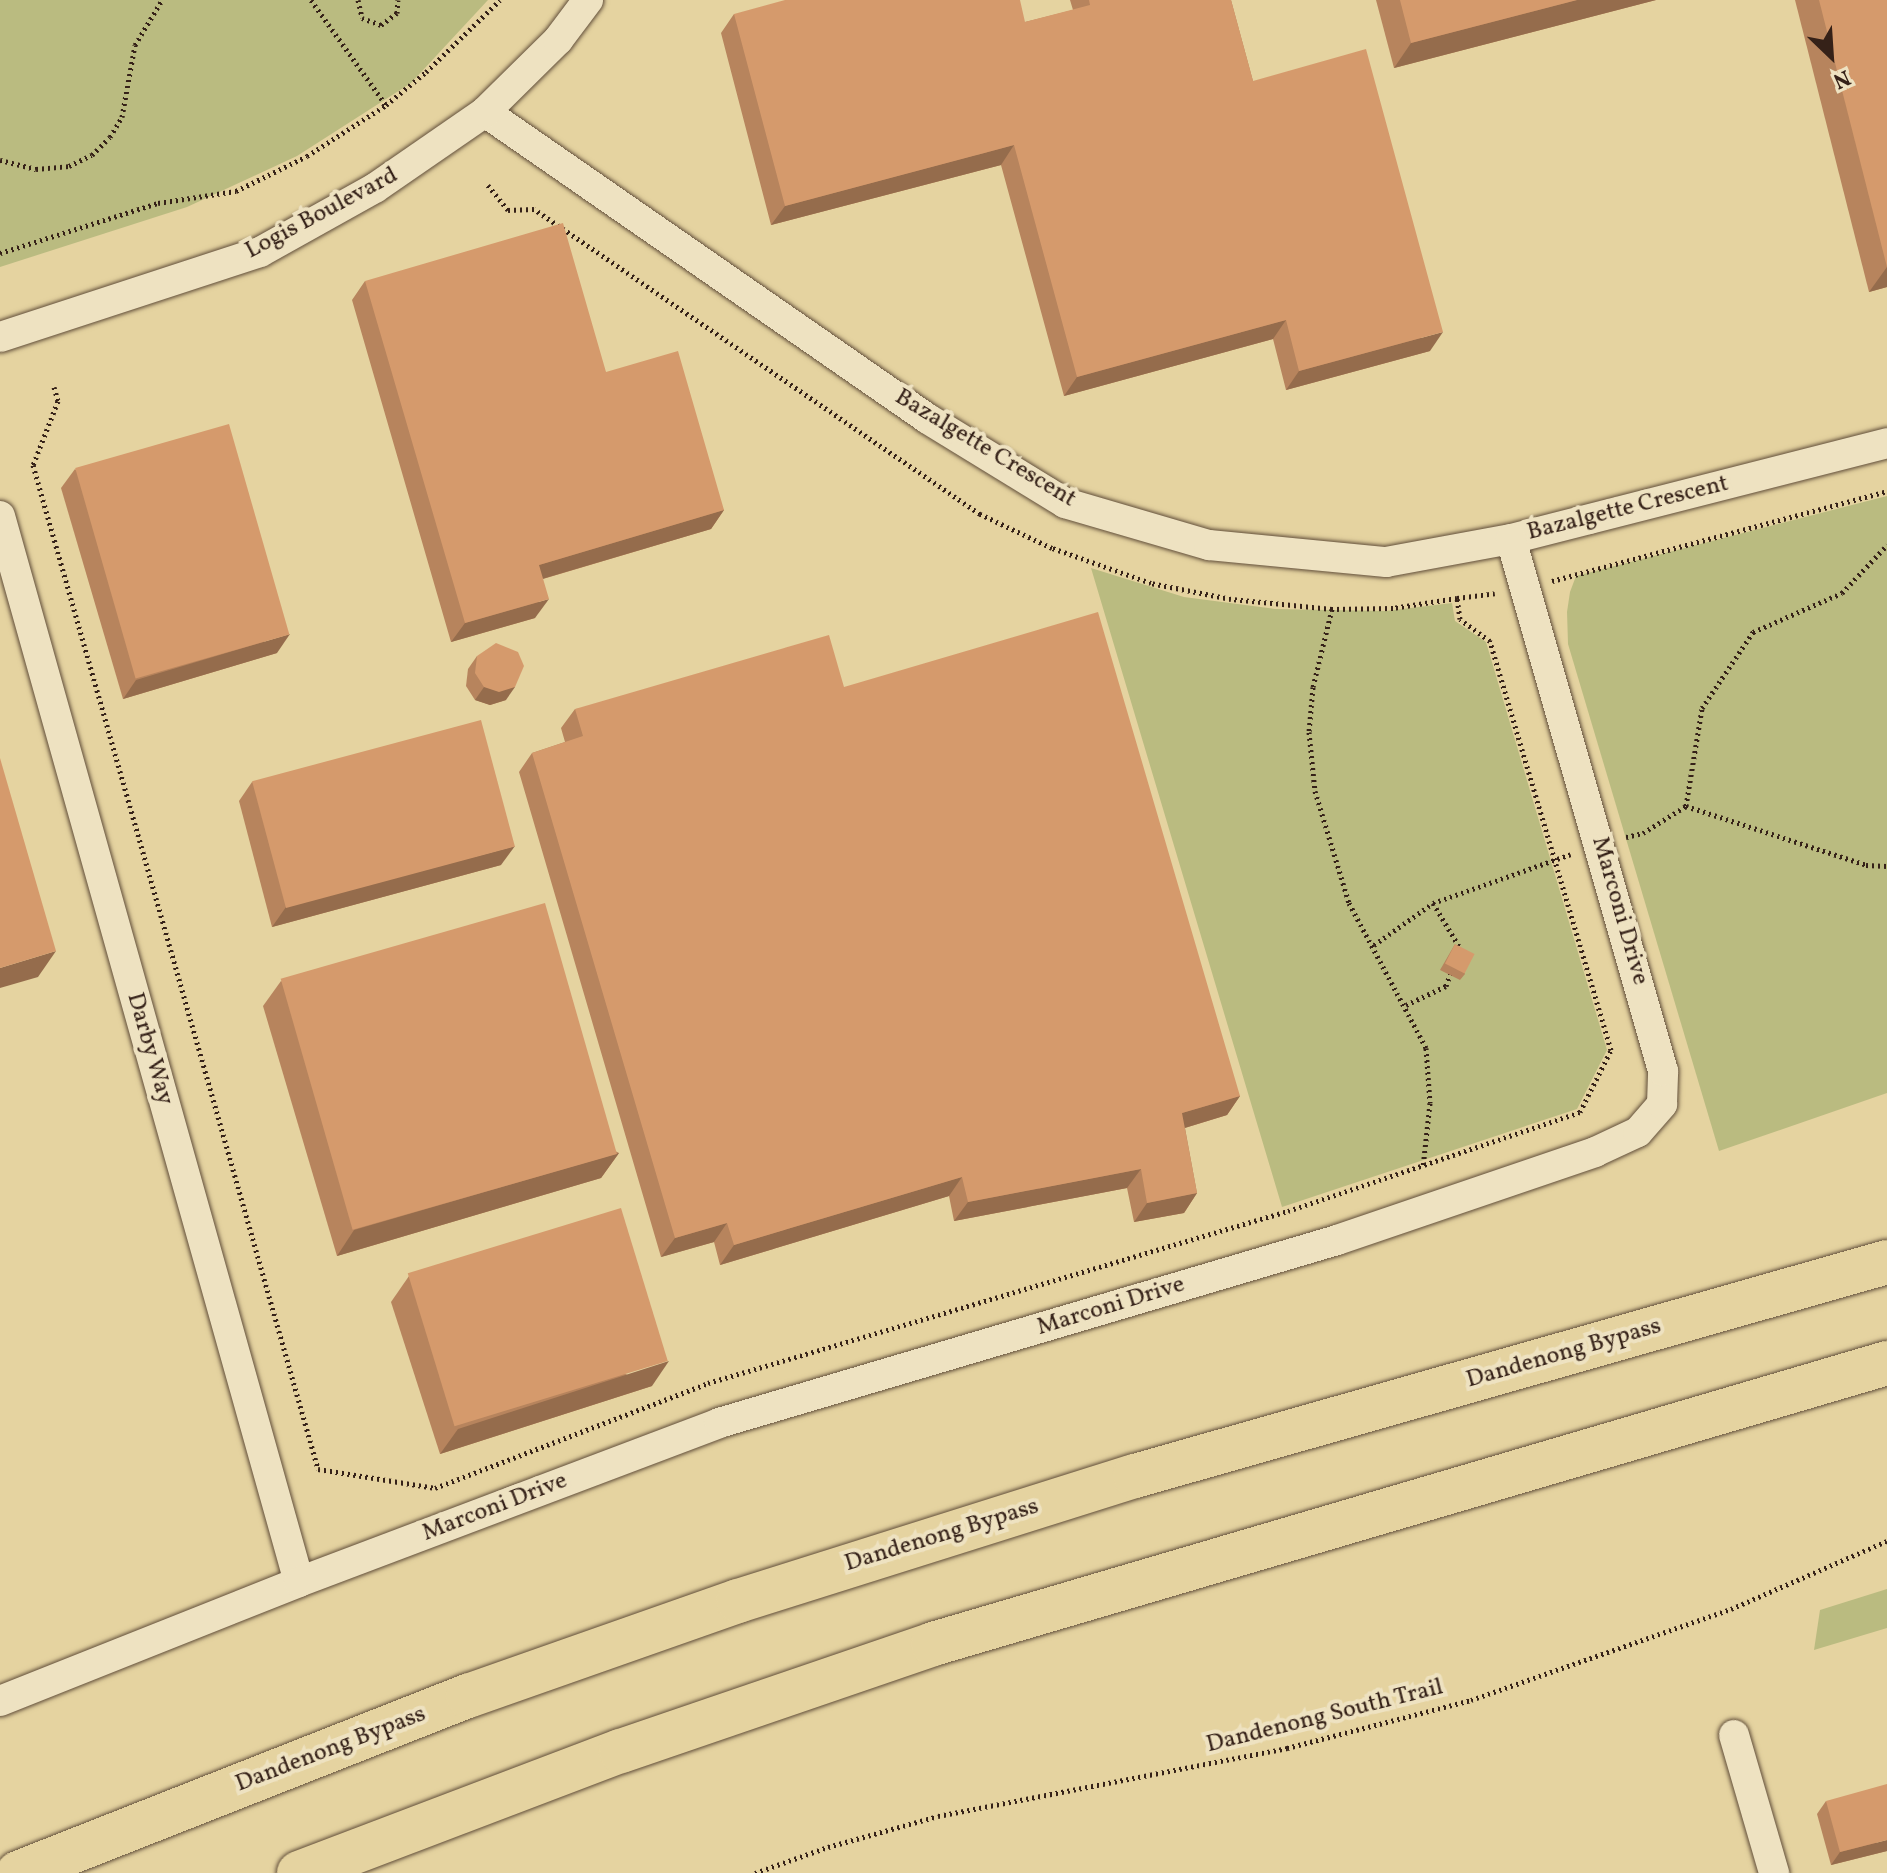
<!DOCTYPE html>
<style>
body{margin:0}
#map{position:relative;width:1887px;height:1873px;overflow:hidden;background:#e5d3a0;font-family:Vollkorn,serif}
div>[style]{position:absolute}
.green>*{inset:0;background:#babb80}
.path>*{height:5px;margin-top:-2.5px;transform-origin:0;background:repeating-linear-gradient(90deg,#352118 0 2px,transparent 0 6px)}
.roads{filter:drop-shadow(0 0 2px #614e3a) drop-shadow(0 0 2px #614e3a)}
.minor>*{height:30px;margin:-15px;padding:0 15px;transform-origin:15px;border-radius:15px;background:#eee2c1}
.trunk>*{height:44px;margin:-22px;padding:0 22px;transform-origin:22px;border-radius:22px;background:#e5d3a0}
.wall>*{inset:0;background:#b7845d}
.shaded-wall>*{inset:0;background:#956c4c}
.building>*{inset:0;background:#d59a6c;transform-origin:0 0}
span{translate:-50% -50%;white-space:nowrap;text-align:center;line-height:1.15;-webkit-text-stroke:8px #eee2c1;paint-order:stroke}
.street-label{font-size:24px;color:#352118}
.north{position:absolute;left:1791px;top:16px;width:80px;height:80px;-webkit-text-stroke:6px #eee2c1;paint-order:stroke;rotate:155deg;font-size:22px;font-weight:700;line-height:32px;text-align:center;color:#352118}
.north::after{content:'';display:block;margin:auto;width:28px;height:36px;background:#352118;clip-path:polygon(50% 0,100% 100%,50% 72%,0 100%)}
</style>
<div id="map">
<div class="green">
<i style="clip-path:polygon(0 0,488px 0,411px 83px,297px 156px,187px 207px,0 267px)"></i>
<i style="clip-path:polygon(1887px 496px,1887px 1093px,1719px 1151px,1568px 644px,1567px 612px,1570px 592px,1576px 576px)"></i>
<i style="clip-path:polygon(1091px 568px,1184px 597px,1275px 609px,1386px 611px,1452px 603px,1455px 621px,1486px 642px,1607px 1050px,1577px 1109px,1282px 1207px)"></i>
<i style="clip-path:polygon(1887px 1589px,1887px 1628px,1814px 1650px,1820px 1610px)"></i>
</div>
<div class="path">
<i style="left:311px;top:0;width:129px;rotate:54.5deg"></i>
<i style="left:358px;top:0;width:18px;rotate:77deg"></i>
<i style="left:362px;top:18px;width:20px;rotate:20deg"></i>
<i style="left:381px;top:25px;width:20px;rotate:-37deg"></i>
<i style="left:397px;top:13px;width:13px;rotate:-86deg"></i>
<i style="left:0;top:160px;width:37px;rotate:14deg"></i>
<i style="left:36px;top:169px;width:33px;rotate:-5deg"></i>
<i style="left:69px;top:166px;width:25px;rotate:-26deg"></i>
<i style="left:92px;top:155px;width:25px;rotate:-45deg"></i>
<i style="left:110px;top:137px;width:23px;rotate:-59deg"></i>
<i style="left:122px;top:117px;width:73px;rotate:-79.8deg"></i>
<i style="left:135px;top:45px;width:52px;rotate:-59deg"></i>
<i style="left:0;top:253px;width:166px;rotate:-17.6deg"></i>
<i style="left:158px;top:203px;width:79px;rotate:-8.7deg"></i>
<i style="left:236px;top:191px;width:79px;rotate:-26.2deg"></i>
<i style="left:307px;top:156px;width:94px;rotate:-32.8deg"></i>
<i style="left:386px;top:105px;width:52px;rotate:-39.5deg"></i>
<i style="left:426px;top:72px;width:103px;rotate:-44.2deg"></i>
<i style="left:54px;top:387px;width:15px;rotate:74deg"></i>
<i style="left:58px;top:401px;width:69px;rotate:111.3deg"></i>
<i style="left:33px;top:465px;width:1044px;rotate:74.15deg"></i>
<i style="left:318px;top:1469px;width:119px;rotate:9.2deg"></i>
<i style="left:435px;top:1488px;width:292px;rotate:-21deg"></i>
<i style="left:708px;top:1383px;width:605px;rotate:-16.52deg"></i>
<i style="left:1288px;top:1211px;width:308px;rotate:-18.7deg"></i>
<i style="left:1580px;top:1112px;width:69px;rotate:-63.4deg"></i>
<i style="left:1611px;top:1050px;width:427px;rotate:-106.5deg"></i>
<i style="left:1490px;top:641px;width:37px;rotate:-144deg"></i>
<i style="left:1460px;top:619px;width:21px;rotate:-98deg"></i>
<i style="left:1457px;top:598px;width:65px;rotate:171.1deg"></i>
<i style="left:1393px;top:608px;width:61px;rotate:179.1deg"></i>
<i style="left:1332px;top:609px;width:101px;rotate:-174.3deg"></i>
<i style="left:1231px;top:599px;width:82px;rotate:-168.7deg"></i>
<i style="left:1151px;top:583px;width:105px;rotate:-160.5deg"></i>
<i style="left:1052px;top:548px;width:80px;rotate:-154.7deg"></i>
<i style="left:980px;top:514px;width:540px;rotate:-145.63deg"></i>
<i style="left:534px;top:209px;width:26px;rotate:178deg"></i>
<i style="left:508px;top:210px;width:32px;rotate:-129deg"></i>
<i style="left:1552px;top:581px;width:347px;rotate:-15deg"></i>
<i style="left:1457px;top:598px;width:38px;rotate:-7deg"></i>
<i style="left:1332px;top:609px;width:80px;rotate:103.7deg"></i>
<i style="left:1313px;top:687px;width:45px;rotate:95.1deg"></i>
<i style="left:1309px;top:732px;width:59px;rotate:84.2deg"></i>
<i style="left:1315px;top:791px;width:117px;rotate:73.1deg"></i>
<i style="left:1349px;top:903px;width:164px;rotate:62deg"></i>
<i style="left:1426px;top:1048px;width:55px;rotate:85.8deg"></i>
<i style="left:1430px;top:1103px;width:64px;rotate:96.2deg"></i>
<i style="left:1686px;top:806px;width:99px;rotate:-80.7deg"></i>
<i style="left:1702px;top:708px;width:92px;rotate:-56.1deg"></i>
<i style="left:1753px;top:632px;width:97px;rotate:-23.7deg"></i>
<i style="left:1842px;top:593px;width:66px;rotate:-46.8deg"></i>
<i style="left:1626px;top:837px;width:17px;rotate:-13deg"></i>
<i style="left:1643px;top:833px;width:51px;rotate:-32.1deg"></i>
<i style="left:1686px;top:806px;width:189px;rotate:18.1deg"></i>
<i style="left:1866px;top:865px;width:21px;rotate:3deg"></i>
<i style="left:1433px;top:903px;width:52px;rotate:59deg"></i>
<i style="left:1460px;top:948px;width:4px;rotate:104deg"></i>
<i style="left:1374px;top:945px;width:72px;rotate:-35.4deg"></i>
<i style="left:1433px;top:903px;width:146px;rotate:-19.5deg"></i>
<i style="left:1406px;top:1005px;width:44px;rotate:-25.4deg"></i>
<i style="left:1446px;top:986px;width:15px;rotate:-70deg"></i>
<i style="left:755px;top:1873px;width:77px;rotate:-19.6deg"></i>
<i style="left:828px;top:1847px;width:114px;rotate:-15.7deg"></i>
<i style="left:938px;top:1816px;width:356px;rotate:-11deg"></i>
<i style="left:1287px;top:1748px;width:190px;rotate:-14.6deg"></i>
<i style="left:1471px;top:1700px;width:275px;rotate:-19.3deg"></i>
<i style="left:1731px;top:1609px;width:170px;rotate:-23.6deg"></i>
</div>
<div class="roads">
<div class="minor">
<i style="left:485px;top:112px;width:539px;rotate:34.72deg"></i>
<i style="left:928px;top:419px;width:161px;rotate:31.5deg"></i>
<i style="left:1065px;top:503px;width:150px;rotate:16.3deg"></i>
<i style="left:1209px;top:545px;width:178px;rotate:5.5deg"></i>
<i style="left:1386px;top:562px;width:127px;rotate:-10.4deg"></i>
<i style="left:1511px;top:539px;width:388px;rotate:-14.3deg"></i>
<i style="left:0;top:337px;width:274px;rotate:-18.1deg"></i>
<i style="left:260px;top:252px;width:132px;rotate:-29.1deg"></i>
<i style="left:375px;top:188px;width:134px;rotate:-34.6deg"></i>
<i style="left:485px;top:112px;width:103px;rotate:-44.6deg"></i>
<i style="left:558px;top:40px;width:50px;rotate:-53.1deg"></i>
<i style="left:0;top:516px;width:1107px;rotate:74.33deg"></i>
<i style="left:0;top:1701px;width:322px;rotate:-21.7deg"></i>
<i style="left:299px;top:1582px;width:449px;rotate:-20.7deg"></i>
<i style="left:719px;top:1423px;width:645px;rotate:-16.49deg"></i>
<i style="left:1337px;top:1240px;width:273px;rotate:-18.8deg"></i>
<i style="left:1595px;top:1152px;width:47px;rotate:-24.9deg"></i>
<i style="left:1638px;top:1132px;width:37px;rotate:-49deg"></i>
<i style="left:1662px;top:1104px;width:33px;rotate:-88deg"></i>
<i style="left:1663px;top:1071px;width:553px;rotate:-105.95deg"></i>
<i style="left:1734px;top:1735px;width:144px;rotate:73.8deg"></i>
</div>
<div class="trunk">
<i style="left:18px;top:1873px;width:484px;rotate:-21.5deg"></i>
<i style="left:468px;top:1696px;width:286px;rotate:-19.4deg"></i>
<i style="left:738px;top:1601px;width:416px;rotate:-17.5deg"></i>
<i style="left:1135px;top:1476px;width:782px;rotate:-15.88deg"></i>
<i style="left:299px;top:1873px;width:344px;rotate:-20.8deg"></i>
<i style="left:621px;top:1751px;width:330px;rotate:-18.9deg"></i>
<i style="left:933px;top:1644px;width:995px;rotate:-16.41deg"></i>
</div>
</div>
<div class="wall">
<i style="clip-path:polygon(1070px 0,1231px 0,1253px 81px,1430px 351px,1286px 390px,1273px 339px,1064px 396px,1001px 165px,771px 225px,721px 33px,734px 14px,1025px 22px,1073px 10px)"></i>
<i style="clip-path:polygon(1376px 0,1656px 0,1394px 68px)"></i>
<i style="clip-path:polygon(1795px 0,1887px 0,1887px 287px,1869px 292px)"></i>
<i style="clip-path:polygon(365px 281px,606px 372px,724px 510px,711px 529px,543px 579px,535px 618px,451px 642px,352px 300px)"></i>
<i style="clip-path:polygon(75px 469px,277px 653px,123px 699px,61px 488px)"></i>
<i style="clip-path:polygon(477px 656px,506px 700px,490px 705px,475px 700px,466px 686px,468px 669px)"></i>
<i style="clip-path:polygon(844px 687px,1240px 1096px,1227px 1115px,1185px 1128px,1197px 1193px,1184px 1213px,1134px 1222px,1127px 1188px,954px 1221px,949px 1196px,720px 1265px,714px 1242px,661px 1257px,519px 772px,532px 753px,565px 742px,561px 728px,575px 709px)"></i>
<i style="clip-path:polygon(252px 782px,501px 865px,272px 927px,239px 801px)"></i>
<i style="clip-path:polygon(1455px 944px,1465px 974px,1460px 980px,1440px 970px)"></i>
<i style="clip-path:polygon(281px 981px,619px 1153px,601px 1178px,337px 1256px,263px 1006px)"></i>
<i style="clip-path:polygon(409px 1276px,652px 1386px,440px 1454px,391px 1302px)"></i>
<i style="clip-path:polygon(1826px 1801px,1887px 1851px,1831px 1865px,1817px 1814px)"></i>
</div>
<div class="shaded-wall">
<i style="clip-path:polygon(1577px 0,1656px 0,1394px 68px,1411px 43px)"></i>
<i style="clip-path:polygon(1014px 145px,1001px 165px,771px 225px,785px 206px)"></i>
<i style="clip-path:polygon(1887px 267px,1887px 287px,1869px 292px)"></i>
<i style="clip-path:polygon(1286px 320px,1273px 339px,1064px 396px,1077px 377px)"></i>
<i style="clip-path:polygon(1443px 332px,1430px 351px,1286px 390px,1299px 371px)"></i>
<i style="clip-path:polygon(724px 510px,711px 529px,525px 584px,539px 565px)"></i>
<i style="clip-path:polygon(549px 599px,535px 618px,451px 642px,465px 623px)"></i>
<i style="clip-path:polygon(290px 634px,277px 653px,123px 699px,136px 680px)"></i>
<i style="clip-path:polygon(484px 687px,515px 687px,506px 700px,490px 705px,475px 700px)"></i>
<i style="clip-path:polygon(515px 846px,501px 865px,272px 927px,286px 907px)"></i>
<i style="clip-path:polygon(56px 951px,38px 977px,0 988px,0 968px)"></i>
<i style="clip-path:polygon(1240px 1096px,1227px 1115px,1168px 1133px,1182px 1113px)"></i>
<i style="clip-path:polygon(619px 1153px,601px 1178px,337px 1256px,354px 1230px)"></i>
<i style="clip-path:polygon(1141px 1169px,1127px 1188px,954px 1221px,968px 1202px)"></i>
<i style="clip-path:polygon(962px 1177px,949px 1196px,720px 1265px,734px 1245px)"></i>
<i style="clip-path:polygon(1197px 1193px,1184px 1213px,1134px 1222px,1147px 1203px)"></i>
<i style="clip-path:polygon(727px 1223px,714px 1242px,661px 1257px,675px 1238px)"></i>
<i style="clip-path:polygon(669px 1361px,652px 1386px,440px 1454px,458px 1429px)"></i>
<i style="clip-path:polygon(1887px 1840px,1887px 1851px,1831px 1865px,1840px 1852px)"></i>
</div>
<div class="building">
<i style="clip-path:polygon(785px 0,1020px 0,1025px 22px,1090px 5px,1089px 0,1231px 0,1253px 81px,1366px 49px,1443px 332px,1299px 371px,1286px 320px,1077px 377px,1014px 145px,785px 206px,734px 14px)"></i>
<i style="clip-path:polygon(1400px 0,1577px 0,1411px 43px)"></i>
<i style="clip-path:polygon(1819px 0,1887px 0,1887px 267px)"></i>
<i style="clip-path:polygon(563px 223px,606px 372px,678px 351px,724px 510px,539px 565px,549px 599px,465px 623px,365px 281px)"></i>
<i style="left:229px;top:424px;width:219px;height:160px;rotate:74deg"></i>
<i style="clip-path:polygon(1098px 612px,1240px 1096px,1182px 1113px,1197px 1193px,1147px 1203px,1141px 1169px,968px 1202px,962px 1177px,734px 1245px,727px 1223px,675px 1238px,532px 753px,583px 736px,575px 709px,829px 635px,844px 687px)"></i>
<i style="clip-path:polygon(496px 643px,518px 652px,524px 666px,515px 687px,499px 692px,484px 687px,475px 673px,477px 656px)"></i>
<i style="left:481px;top:720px;width:131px;height:237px;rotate:75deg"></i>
<i style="clip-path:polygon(0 758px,56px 951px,0 968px)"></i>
<i style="left:545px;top:903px;width:261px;height:275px;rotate:74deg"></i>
<i style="left:1455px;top:944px;width:22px;height:22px;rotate:27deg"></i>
<i style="left:621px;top:1208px;width:160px;height:223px;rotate:73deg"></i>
<i style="clip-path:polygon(1887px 1784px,1887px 1840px,1840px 1852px,1826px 1801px)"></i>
</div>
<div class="street-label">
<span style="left:322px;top:214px;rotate:-28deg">Logis Boulevard</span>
<span style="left:985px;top:449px;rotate:31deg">Bazalgette Crescent</span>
<span style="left:1628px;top:509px;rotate:-14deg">Bazalgette Crescent</span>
<span style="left:1619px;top:911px;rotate:74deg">Marconi Drive</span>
<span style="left:149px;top:1049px;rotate:74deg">Darby Way</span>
<span style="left:1111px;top:1307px;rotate:-17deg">Marconi Drive</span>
<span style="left:1564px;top:1354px;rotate:-16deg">Dandenong Bypass</span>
<span style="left:495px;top:1508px;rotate:-21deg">Marconi Drive</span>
<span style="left:942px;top:1536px;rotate:-17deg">Dandenong Bypass</span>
<span style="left:1325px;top:1717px;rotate:-14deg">Dandenong South Trail</span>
<span style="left:331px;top:1750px;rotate:-21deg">Dandenong Bypass</span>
</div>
<div class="north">N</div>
</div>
